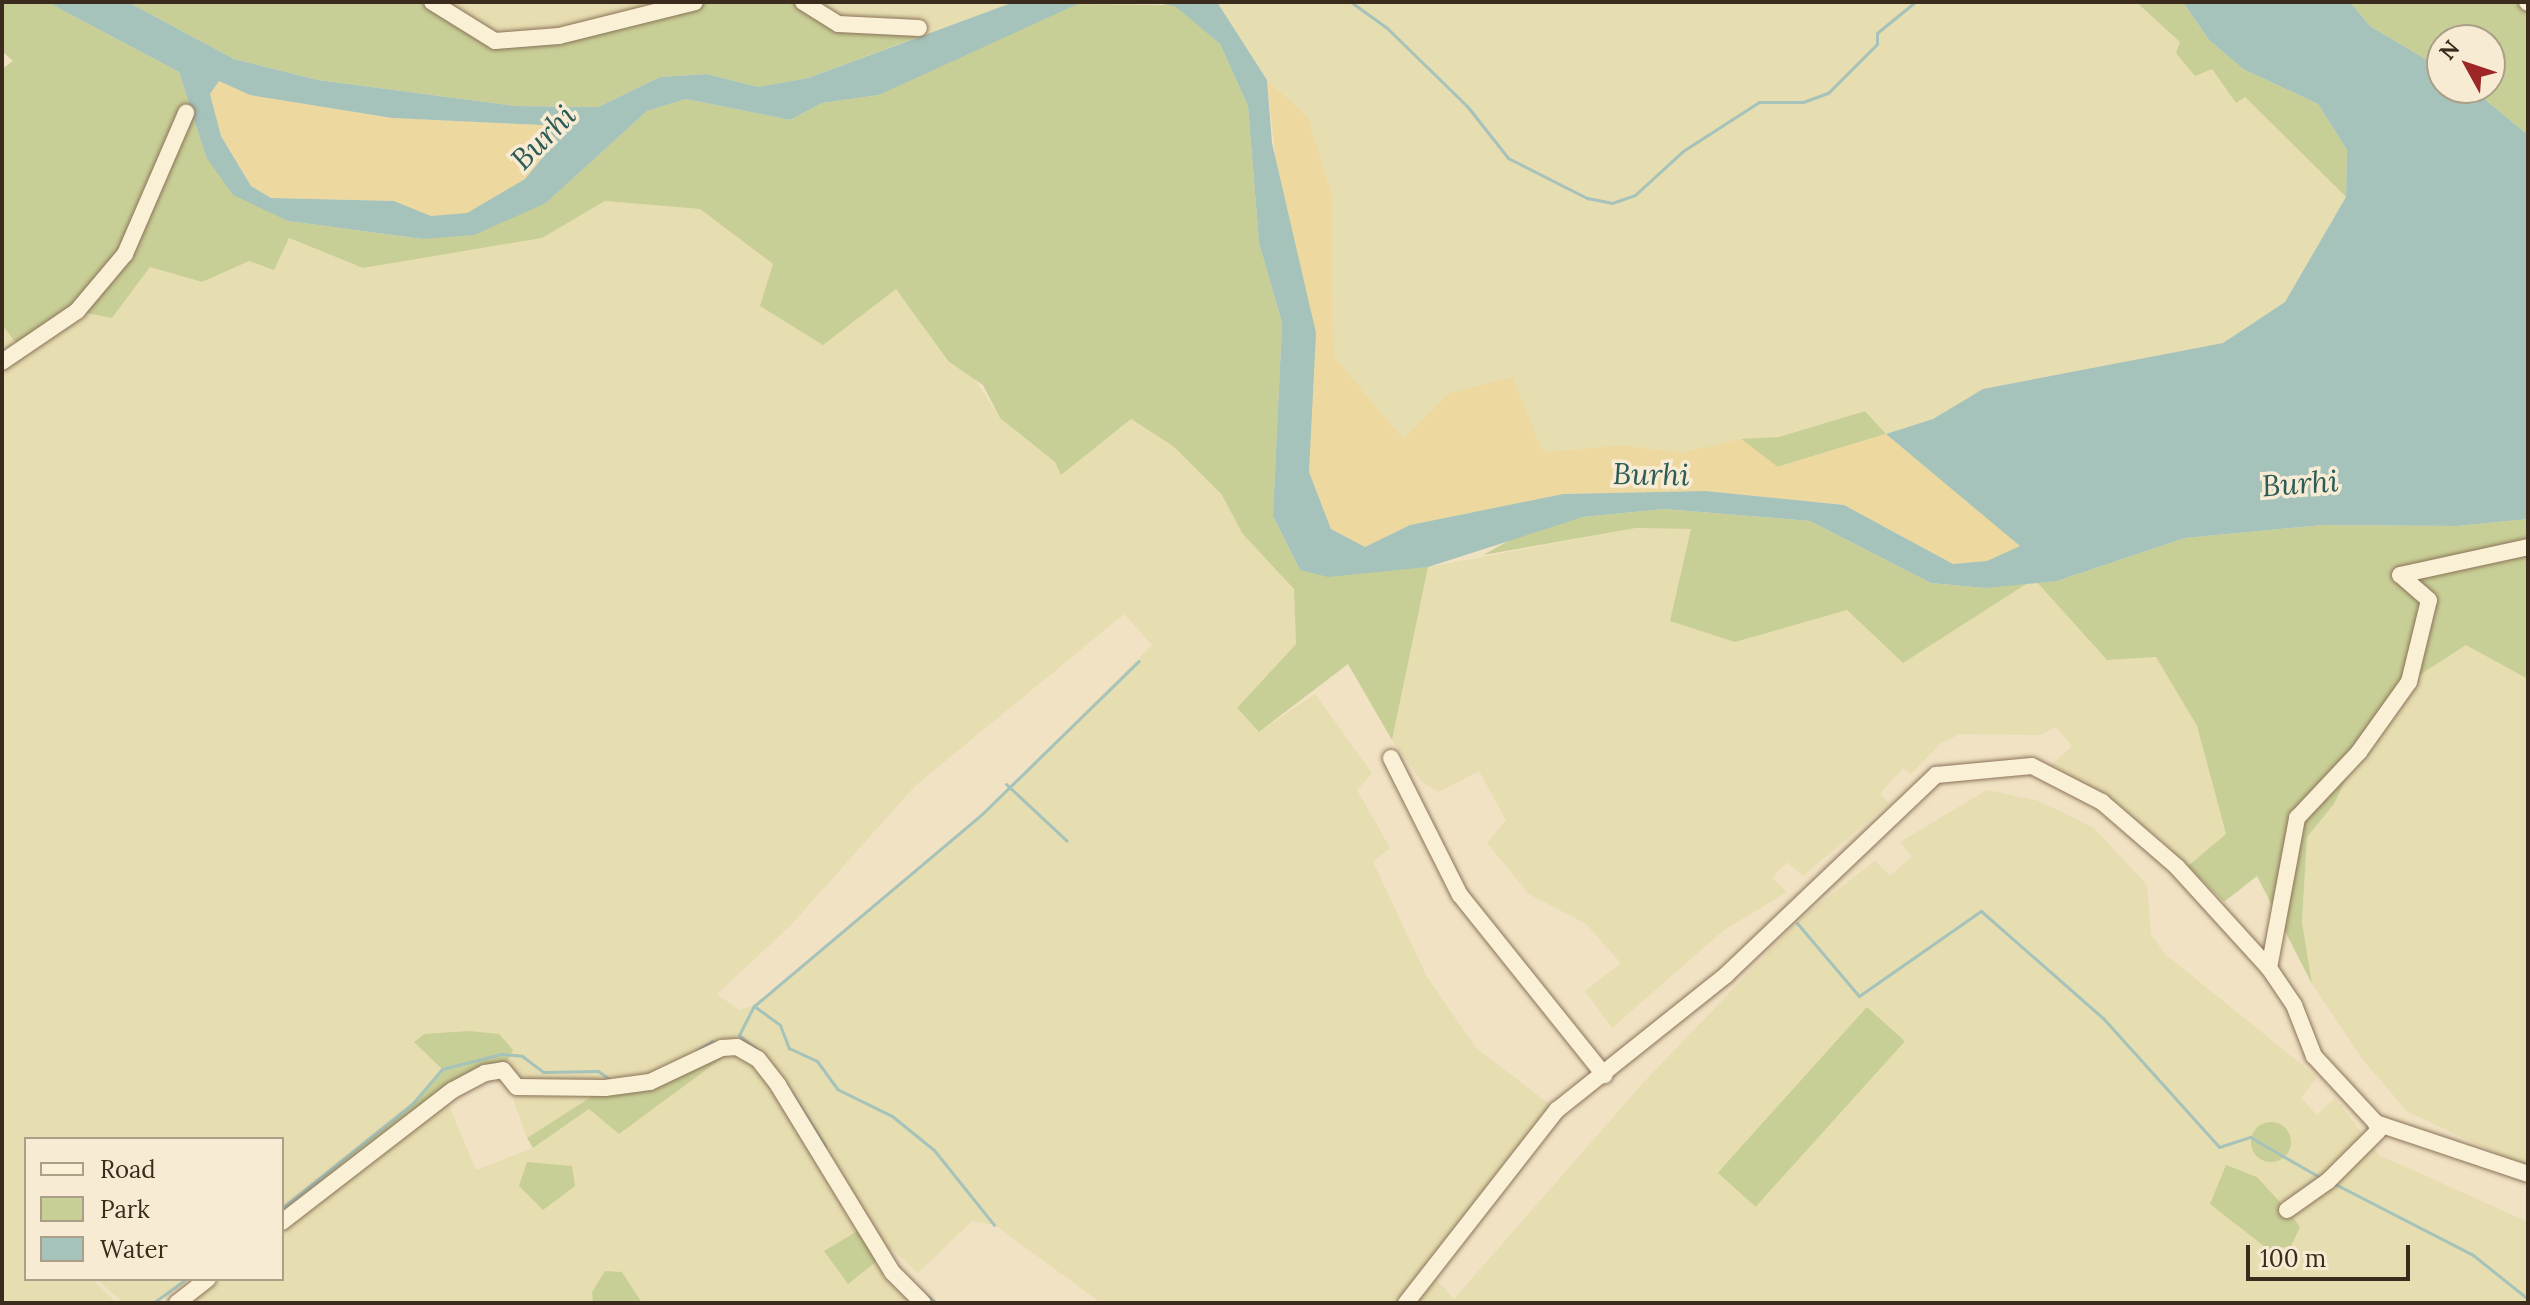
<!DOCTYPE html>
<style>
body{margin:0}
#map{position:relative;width:2530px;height:1305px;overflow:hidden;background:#f0e2c3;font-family:Lora,serif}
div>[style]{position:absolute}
.farmland>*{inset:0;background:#e6ddb0}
.green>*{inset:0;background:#c8cf96;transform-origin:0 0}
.round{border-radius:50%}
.sand>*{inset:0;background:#edd89f}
.water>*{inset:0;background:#a5c3ba}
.stream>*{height:3px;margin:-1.5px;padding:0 1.5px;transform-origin:1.5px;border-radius:1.5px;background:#a5c3ba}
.roads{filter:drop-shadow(0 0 2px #8b7359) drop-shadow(0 0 2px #8b7359)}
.minor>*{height:16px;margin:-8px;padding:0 8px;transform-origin:8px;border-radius:8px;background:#faf0d6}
span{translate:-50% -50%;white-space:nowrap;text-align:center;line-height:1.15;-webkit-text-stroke:7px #f7ecd3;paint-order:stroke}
.water-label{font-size:30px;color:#2c5b58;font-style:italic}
.frame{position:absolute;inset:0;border:4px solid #3a2b1d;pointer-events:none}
.legend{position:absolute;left:24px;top:1137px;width:260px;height:144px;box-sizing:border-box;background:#f7ecd3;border:2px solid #ab9f8a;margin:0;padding:10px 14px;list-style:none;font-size:24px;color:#3a2b1d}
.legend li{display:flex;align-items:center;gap:16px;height:40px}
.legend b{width:40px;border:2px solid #ab9f8a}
.north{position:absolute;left:2426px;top:24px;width:80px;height:80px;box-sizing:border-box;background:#f7ecd3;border:2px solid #ab9f8a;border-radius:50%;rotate:310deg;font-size:22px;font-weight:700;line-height:32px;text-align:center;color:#3a2b1d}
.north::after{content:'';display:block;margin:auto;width:28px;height:36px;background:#9d2627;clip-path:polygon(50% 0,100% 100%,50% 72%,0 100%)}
.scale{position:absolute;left:2246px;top:1245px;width:164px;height:36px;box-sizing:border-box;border:4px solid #3a2b1d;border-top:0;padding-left:10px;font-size:24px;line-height:28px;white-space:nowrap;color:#3a2b1d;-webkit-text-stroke:6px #f7ecd3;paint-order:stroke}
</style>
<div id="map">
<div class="farmland">
<i style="clip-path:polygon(432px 2px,695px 2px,495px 41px)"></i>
<i style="clip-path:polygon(803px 2px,1014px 2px,918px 37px,919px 29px,838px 24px)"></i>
<i style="clip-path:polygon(1217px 2px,2135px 2px,2212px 69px,2236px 102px,2245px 97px,2346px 197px,2285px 302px,2223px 343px,1983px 389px,1933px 419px,1886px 434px,1865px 411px,1779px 437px,1682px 453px,1623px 445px,1543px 452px,1448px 394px,1403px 439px,1333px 355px,1332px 196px,1308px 117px,1267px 80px)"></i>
<i style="clip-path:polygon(evenodd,605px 201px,700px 209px,773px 264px,896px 288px,947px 361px,969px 370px,1000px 418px,1055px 462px,1061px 474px,1131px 419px,1173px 446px,1222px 495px,1242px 533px,1294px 588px,1296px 644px,1237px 709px,1259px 732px,1315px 694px,1372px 773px,1357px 790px,1390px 848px,1373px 862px,1426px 975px,1475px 1047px,1557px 1110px,1435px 1278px,1454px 1299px,1644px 1082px,1802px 917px,1875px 861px,1890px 876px,1912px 856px,1900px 842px,1987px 790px,2039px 801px,2094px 828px,2147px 885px,2151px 934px,2165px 954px,2317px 1077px,2301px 1098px,2317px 1115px,2335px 1098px,2379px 1155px,2528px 1222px,2528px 1303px,1101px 1303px,995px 1225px,972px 1221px,918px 1273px,892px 1249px,882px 1257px,914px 1296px,908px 1303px,177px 1303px,208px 1279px,282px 1279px,282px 1222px,445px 1096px,476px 1170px,533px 1148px,590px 1109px,650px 1082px,605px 1088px,527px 1138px,503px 1070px,415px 1042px,442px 1069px,413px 1103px,282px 1208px,282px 1139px,26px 1139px,26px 1279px,92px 1279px,117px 1303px,2px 1303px,2px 325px,21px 349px,77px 311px,112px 318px,150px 267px,202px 282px,288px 238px,363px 268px,542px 238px,605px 201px,1124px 614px,1152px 645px,982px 814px,754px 1006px,739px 1010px,717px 994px,790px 926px,915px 786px,1124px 614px)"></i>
<i style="clip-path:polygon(1636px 528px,1691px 529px,1735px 642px,1847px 610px,1903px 663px,2034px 579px,2107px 660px,2156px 657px,2197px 726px,2226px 834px,2188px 866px,2159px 837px,2052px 764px,2072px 746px,2056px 727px,2040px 735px,1960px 734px,1941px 743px,1911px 774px,1903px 768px,1880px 794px,1889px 803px,1803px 876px,1787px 862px,1772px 878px,1787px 892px,1724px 930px,1612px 1028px,1585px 991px,1621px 963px,1586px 924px,1529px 894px,1487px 843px,1506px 820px,1479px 771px,1438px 792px,1423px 783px,1392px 740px,1428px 567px)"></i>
<i style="clip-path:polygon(2466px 645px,2528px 670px,2528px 1168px,2408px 1112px,2363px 1060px,2312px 984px,2302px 922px,2307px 837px,2334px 804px,2359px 752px,2409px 682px)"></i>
<i style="clip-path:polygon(96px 1279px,186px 1279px,152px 1303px,124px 1303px)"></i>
</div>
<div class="green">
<i style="clip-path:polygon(2px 2px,47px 2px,179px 72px,206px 157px,288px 221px,422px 239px,546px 203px,647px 111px,686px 99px,790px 120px,822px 103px,879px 95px,1071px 4px,1175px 5px,1220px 44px,1248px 106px,1259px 243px,1282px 323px,1273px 516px,1300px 570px,1428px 567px,1392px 740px,1348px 664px,1259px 732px,1237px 708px,1296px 644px,1294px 589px,1242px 533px,1222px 495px,1173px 446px,1131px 419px,1061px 475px,1055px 462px,1000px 418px,983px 385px,948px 361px,896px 289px,823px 345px,760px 306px,773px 264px,700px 209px,605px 201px,542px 238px,363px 268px,289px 238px,274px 270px,249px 261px,202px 282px,150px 267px,112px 318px,77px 311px,21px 349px,2px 325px,2px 69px,13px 61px,2px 51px)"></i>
<i style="clip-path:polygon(128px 2px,432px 2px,495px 41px,695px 2px,803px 2px,814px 12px,919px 28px,918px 37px,808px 78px,758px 87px,707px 74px,660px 77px,598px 107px,515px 106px,318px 80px,234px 59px)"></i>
<i style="clip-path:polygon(2136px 2px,2183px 2px,2209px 40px,2243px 69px,2318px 104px,2347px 150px,2346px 197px,2245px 97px,2236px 103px,2212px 69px,2195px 76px,2176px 53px,2180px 42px)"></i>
<i style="clip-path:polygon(2350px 2px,2527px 2px,2528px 135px,2471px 88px,2490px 88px,2490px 40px,2442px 40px,2442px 69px,2370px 26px)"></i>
<i style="clip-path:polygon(1865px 411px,1886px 434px,1777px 467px,1741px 439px,1779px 437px)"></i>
<i style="clip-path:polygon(1664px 509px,1810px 521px,1931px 583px,1985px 588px,2034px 579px,2057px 581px,2185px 538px,2323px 525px,2457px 526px,2528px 519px,2528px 679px,2466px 645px,2409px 682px,2359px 752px,2334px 804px,2307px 837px,2302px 922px,2312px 984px,2257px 876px,2224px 902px,2188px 866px,2226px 834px,2197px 726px,2156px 657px,2107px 660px,2034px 579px,1903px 663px,1847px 610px,1735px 642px,1670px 621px,1691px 529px,1636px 528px,1483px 555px,1523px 533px,1583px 517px)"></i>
<i style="left:1867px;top:1007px;width:51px;height:223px;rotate:42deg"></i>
<i style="clip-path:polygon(469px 1031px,499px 1034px,513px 1050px,503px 1070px,485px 1073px,282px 1222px,282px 1208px,413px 1103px,442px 1069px,414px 1042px,424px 1034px)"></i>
<i style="clip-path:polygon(737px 1047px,619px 1134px,589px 1109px,533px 1148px,527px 1138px,605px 1088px)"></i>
<i class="round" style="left:2251px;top:1122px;width:40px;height:40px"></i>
<i style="clip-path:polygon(527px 1162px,572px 1166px,575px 1186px,543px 1210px,519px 1186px)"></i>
<i style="clip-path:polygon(2226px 1165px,2257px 1177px,2287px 1210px,2300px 1227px,2291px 1246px,2269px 1250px,2210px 1204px)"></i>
<i style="clip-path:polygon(864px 1227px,882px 1257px,848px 1284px,824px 1251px)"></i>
<i style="clip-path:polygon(605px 1271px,622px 1272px,642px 1303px,593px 1303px,592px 1292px)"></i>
</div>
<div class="sand">
<i style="clip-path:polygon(219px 80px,250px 95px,392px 118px,543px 125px,557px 140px,525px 179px,467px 213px,431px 216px,394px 201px,271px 198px,251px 186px,221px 136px,210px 94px)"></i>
<i style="clip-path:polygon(1267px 80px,1308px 117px,1332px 196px,1333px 355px,1403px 439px,1448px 394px,1512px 377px,1543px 452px,1623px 445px,1682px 453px,1741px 439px,1778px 467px,1886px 434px,2021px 546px,1987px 562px,1953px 564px,1844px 505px,1705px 491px,1563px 494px,1410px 525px,1365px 547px,1331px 529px,1309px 472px)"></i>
</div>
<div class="water">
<i style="clip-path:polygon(evenodd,47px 2px,128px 2px,234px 59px,318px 80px,515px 106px,598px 107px,660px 77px,707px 74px,758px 87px,808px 78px,1014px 2px,1082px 2px,879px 95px,822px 103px,790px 120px,686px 99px,647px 111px,546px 203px,474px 235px,422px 239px,288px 221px,233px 195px,206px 157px,179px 72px,47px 2px,219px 81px,250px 95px,392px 118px,543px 125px,557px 140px,525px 179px,467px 213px,431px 216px,394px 201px,271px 198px,251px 186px,221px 136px,210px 94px,219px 81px)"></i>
<i style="clip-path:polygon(1150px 2px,1217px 2px,1267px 80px,1272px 143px,1316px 333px,1309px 472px,1331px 529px,1365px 547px,1410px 525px,1563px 494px,1705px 491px,1844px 505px,1953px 564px,1987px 561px,2020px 546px,1886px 434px,1933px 419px,1983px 389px,2223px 343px,2285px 302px,2346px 197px,2347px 150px,2318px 104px,2243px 69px,2209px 40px,2183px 2px,2350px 2px,2370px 26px,2442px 69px,2442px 88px,2471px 88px,2528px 135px,2528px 519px,2457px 526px,2323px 525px,2185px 538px,2057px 581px,1985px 588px,1931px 583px,1810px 521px,1664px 509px,1583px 517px,1428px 567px,1328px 577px,1300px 570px,1273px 516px,1282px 323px,1259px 243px,1248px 106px,1220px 44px,1175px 6px)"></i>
</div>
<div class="stream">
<i style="left:1351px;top:2px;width:44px;rotate:35.8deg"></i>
<i style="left:1387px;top:28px;width:112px;rotate:44.3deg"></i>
<i style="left:1467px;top:106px;width:66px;rotate:51.7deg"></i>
<i style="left:1508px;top:158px;width:89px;rotate:26.9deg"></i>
<i style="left:1587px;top:198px;width:25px;rotate:11deg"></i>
<i style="left:1612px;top:203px;width:24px;rotate:-19deg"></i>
<i style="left:1635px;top:195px;width:65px;rotate:-42.5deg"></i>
<i style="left:1683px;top:151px;width:90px;rotate:-32.8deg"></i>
<i style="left:1759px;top:102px;width:44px"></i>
<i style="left:1803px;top:102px;width:27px;rotate:-20deg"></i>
<i style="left:1828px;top:93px;width:69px;rotate:-45deg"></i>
<i style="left:1877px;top:44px;width:11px;rotate:-90deg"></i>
<i style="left:1877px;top:33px;width:49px;rotate:-39.2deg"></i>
<i style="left:1006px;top:784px;width:83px;rotate:43.1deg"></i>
<i style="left:1797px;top:923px;width:96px;rotate:49.7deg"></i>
<i style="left:1859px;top:996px;width:149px;rotate:-34.9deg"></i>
<i style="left:1981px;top:911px;width:162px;rotate:41.3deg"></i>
<i style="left:2103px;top:1018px;width:173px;rotate:48deg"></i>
<i style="left:2219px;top:1147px;width:33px;rotate:-18deg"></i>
<i style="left:2250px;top:1137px;width:82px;rotate:30deg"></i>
<i style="left:754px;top:1006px;width:32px;rotate:36deg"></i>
<i style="left:780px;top:1025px;width:25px;rotate:69deg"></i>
<i style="left:789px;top:1048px;width:31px;rotate:25deg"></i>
<i style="left:817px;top:1061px;width:34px;rotate:54deg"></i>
<i style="left:837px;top:1089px;width:61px;rotate:26.1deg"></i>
<i style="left:892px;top:1116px;width:54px;rotate:39deg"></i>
<i style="left:934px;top:1150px;width:96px;rotate:51.3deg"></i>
<i style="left:756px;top:1049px;width:22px;rotate:-141deg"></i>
<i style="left:739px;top:1035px;width:33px;rotate:-63deg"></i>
<i style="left:754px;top:1006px;width:298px;rotate:-40.1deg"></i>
<i style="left:982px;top:814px;width:219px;rotate:-44.3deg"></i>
<i style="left:692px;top:1054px;width:24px;rotate:-33deg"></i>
<i style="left:791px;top:1092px;width:64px;rotate:57.8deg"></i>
<i style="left:2335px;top:1184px;width:155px;rotate:27.2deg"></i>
<i style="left:2473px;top:1255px;width:70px;rotate:38.7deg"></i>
<i style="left:282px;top:1208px;width:168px;rotate:-38.7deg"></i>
<i style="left:413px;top:1103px;width:45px;rotate:-49.5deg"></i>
<i style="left:442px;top:1069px;width:61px;rotate:-14.3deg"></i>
<i style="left:501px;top:1054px;width:21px;rotate:5deg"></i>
<i style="left:522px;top:1056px;width:26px;rotate:37deg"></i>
<i style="left:543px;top:1072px;width:55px;rotate:-1deg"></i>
<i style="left:598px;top:1071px;width:16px;rotate:35deg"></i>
<i style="left:927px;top:1296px;width:12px;rotate:35deg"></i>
<i style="left:153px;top:1303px;width:41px;rotate:-36deg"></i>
</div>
<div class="roads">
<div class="minor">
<i style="left:432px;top:2px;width:74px;rotate:31.8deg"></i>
<i style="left:495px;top:41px;width:64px;rotate:-4.5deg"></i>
<i style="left:559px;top:36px;width:140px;rotate:-14deg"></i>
<i style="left:803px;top:2px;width:41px;rotate:32.2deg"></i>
<i style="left:838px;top:24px;width:81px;rotate:2.8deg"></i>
<i style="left:2527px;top:2px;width:1px;rotate:45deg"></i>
<i style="left:2px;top:362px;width:91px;rotate:-34.2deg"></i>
<i style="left:77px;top:311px;width:75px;rotate:-49.9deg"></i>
<i style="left:125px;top:254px;width:154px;rotate:-66.6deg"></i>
<i style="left:1391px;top:758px;width:153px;rotate:63.3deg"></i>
<i style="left:1460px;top:895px;width:231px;rotate:51.3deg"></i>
<i style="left:2269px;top:968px;width:153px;rotate:-79.4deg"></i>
<i style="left:2297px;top:818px;width:91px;rotate:-46.8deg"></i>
<i style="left:2359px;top:752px;width:86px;rotate:-54.5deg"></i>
<i style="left:2409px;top:682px;width:84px;rotate:-76.3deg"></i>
<i style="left:2429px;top:600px;width:38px;rotate:-139deg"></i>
<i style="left:2400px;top:575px;width:131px;rotate:-12.3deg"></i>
<i style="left:2287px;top:1210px;width:50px;rotate:-35.3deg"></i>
<i style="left:2328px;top:1181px;width:71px;rotate:-45deg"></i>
<i style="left:2378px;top:1131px;width:8px;rotate:-104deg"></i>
<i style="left:282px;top:1222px;width:216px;rotate:-37.7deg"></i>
<i style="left:453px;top:1090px;width:36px;rotate:-28deg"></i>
<i style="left:485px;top:1073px;width:18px;rotate:-9deg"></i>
<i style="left:503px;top:1070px;width:22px;rotate:51deg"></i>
<i style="left:517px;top:1087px;width:88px;rotate:0.7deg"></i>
<i style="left:605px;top:1088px;width:45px;rotate:-7.6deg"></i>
<i style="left:650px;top:1082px;width:80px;rotate:-25.3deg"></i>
<i style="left:722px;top:1048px;width:15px;rotate:-4deg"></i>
<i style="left:737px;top:1047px;width:24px;rotate:30deg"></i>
<i style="left:758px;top:1059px;width:33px;rotate:52deg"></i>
<i style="left:778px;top:1085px;width:219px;rotate:58.6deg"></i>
<i style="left:892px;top:1272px;width:44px;rotate:45deg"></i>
<i style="left:177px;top:1303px;width:39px;rotate:-38deg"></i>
<i style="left:1406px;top:1303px;width:245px;rotate:-52deg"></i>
<i style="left:1557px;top:1110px;width:216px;rotate:-38.6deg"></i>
<i style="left:1726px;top:975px;width:290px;rotate:-43.6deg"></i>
<i style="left:1936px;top:775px;width:96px;rotate:-5.4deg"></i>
<i style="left:2032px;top:766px;width:79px;rotate:27.2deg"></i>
<i style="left:2102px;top:802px;width:99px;rotate:40.9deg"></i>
<i style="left:2177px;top:867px;width:137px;rotate:47.7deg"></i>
<i style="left:2269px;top:968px;width:45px;rotate:56deg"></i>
<i style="left:2294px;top:1005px;width:55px;rotate:68.6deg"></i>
<i style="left:2314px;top:1056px;width:91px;rotate:47.2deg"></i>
<i style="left:2376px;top:1123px;width:160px;rotate:18.5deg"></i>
</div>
</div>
<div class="water-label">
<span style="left:543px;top:137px;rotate:-45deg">Burhi</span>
<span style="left:1651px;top:474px;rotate:1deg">Burhi</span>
<span style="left:2300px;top:483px;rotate:-4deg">Burhi</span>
</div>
<div class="frame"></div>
<ul class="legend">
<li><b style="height:10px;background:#faf0d6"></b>Road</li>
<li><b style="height:22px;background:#c8cf96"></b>Park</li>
<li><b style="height:22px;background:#a5c3ba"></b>Water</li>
</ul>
<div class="north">N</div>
<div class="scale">100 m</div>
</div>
